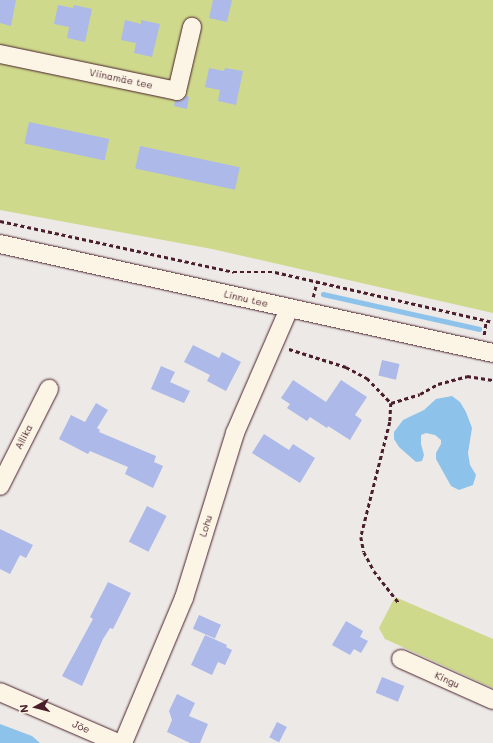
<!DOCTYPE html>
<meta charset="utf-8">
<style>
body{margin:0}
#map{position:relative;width:493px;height:743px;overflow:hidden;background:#ece9e6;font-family:Mali,sans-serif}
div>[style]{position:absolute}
.green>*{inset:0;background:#ced98c}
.water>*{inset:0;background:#8dc3eb}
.stream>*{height:4.5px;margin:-2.25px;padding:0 2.25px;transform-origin:2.25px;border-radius:2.25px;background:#8dc3eb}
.building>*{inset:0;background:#acb9e9;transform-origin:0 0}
.path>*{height:2.5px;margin-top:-1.25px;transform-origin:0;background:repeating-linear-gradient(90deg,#4a1f2b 0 4px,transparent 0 7px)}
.roads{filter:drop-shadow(0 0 1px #4a1f2b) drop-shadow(0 0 1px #4a1f2b)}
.minor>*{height:18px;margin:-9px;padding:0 9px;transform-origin:9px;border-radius:9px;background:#fcf5e5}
span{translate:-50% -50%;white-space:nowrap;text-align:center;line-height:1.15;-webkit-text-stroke:3px #fcf5e5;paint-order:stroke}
.street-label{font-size:10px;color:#4a1f2b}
.north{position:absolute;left:16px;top:687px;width:40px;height:40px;-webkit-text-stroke:3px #fcf5e5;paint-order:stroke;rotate:263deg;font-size:11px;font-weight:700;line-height:16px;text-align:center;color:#4a1f2b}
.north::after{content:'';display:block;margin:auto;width:14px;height:18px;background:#4a1f2b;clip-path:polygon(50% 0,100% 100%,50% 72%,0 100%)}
</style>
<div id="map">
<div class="green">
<i style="clip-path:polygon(0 0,493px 0,493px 313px,212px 249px,0 210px)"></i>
<i style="clip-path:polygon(395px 597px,493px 639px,493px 688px,385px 639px,379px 628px)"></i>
</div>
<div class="water">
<i style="clip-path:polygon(452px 396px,460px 402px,466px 412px,472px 428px,468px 453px,470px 465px,476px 475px,473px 485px,459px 490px,451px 486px,436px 459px,436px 453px,441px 444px,441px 440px,435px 435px,426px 433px,421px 435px,421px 444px,424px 455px,422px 461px,416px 462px,399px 447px,394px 439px,394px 432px,403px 420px,424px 410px,436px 399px)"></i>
<i style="clip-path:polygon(0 724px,32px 736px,40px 743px,0 743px)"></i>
</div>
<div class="stream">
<i style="left:323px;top:294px;width:160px;rotate:12.6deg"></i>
</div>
<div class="building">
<i style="clip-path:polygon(0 0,16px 0,11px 26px,0 23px)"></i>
<i style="clip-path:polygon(213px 0,232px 0,227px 22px,209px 18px)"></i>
<i style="clip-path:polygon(58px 5px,73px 8px,74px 5px,92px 9px,85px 42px,67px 38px,69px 27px,54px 24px)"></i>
<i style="clip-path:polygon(125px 20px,141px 24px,141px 20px,160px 24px,152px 57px,134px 53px,136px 43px,121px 40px)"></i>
<i style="clip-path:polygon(209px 68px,224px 71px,225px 68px,243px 71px,236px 105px,218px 101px,220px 90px,205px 87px)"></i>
<i style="clip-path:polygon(186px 96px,189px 97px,187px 109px,174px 106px,175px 101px,181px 101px)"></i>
<i style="left:29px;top:122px;width:82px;height:22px;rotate:12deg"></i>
<i style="left:140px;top:146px;width:102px;height:23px;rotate:12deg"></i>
<i style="clip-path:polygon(193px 345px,219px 358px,222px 352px,241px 362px,226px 391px,207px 381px,210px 375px,184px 362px)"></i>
<i style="left:382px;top:360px;width:18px;height:16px;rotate:13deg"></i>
<i style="clip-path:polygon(161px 366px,175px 372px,170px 382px,190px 391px,184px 403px,151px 389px)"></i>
<i style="clip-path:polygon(293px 380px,326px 402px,341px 380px,367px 397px,355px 415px,362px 420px,350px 440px,328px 426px,327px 428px,310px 417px,307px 421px,287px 408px,290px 404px,281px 398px)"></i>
<i style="clip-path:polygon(96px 403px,108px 410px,97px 428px,100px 430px,99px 432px,156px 456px,154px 462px,163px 466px,153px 488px,125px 474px,128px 467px,90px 451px,88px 454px,59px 439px,71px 415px,85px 422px)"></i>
<i style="clip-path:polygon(264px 434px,289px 450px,293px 444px,315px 458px,300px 483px,252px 453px)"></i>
<i style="left:147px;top:506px;width:22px;height:40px;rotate:27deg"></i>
<i style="clip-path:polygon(0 529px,33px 545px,26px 558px,20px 555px,10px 574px,0 569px)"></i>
<i style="clip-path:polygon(108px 582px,131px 593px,113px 629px,110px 628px,103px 639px,82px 686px,62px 676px,93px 619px,90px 617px)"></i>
<i style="left:199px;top:615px;width:24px;height:15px;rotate:24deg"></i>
<i style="clip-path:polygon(346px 621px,363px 631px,360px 637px,368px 641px,361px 653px,354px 649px,350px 655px,332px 645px)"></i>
<i style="clip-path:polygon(205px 635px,227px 645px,226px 647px,232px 650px,225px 665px,218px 662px,212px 675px,191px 665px)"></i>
<i style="left:382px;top:677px;width:24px;height:17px;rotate:22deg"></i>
<i style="clip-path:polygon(177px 694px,195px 703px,189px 716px,208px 724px,200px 743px,190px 743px,167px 732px,172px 720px,169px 711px)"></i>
<i style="left:277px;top:722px;width:11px;height:17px;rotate:27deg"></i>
</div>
<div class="path">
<i style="left:0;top:221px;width:239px;rotate:12.3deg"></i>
<i style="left:233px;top:272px;width:42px"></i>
<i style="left:275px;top:272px;width:224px;rotate:12.9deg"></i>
<i style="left:313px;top:297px;width:16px;rotate:-76deg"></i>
<i style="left:484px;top:335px;width:14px;rotate:-82deg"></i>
<i style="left:289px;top:349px;width:60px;rotate:17.5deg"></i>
<i style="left:346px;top:367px;width:24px;rotate:28deg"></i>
<i style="left:367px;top:378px;width:35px;rotate:46deg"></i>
<i style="left:391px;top:403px;width:30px;rotate:-17deg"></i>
<i style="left:420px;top:394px;width:21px;rotate:-29deg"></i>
<i style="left:438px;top:384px;width:30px;rotate:-15deg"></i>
<i style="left:467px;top:376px;width:26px;rotate:9deg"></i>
<i style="left:391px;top:403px;width:19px;rotate:93deg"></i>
<i style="left:390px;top:422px;width:119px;rotate:104.2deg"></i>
<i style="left:361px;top:537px;width:15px;rotate:79deg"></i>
<i style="left:364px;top:552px;width:21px;rotate:62deg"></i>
<i style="left:374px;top:571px;width:41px;rotate:52deg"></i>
</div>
<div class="roads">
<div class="minor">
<i style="left:0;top:54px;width:181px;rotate:11.8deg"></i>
<i style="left:177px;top:91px;width:66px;rotate:-76.8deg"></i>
<i style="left:0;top:244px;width:505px;rotate:12.47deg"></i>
<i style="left:0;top:486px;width:109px;rotate:-63.2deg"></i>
<i style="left:401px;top:659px;width:101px;rotate:24deg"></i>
<i style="left:0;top:692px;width:129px;rotate:23.4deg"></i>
<i style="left:123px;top:743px;width:157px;rotate:-67.2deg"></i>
<i style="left:184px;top:598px;width:173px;rotate:-72.8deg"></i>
<i style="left:235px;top:433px;width:135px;rotate:-66.5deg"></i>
</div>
</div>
<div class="street-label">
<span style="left:121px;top:79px;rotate:12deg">Viinamäe tee</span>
<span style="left:246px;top:299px;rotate:13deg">Linnu tee</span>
<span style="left:24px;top:437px;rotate:-63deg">Allika</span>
<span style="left:206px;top:526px;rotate:-73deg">Lohu</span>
<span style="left:447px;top:680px;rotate:24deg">Kingu</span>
<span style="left:81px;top:727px;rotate:23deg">Jõe</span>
</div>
<div class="north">N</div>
</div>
